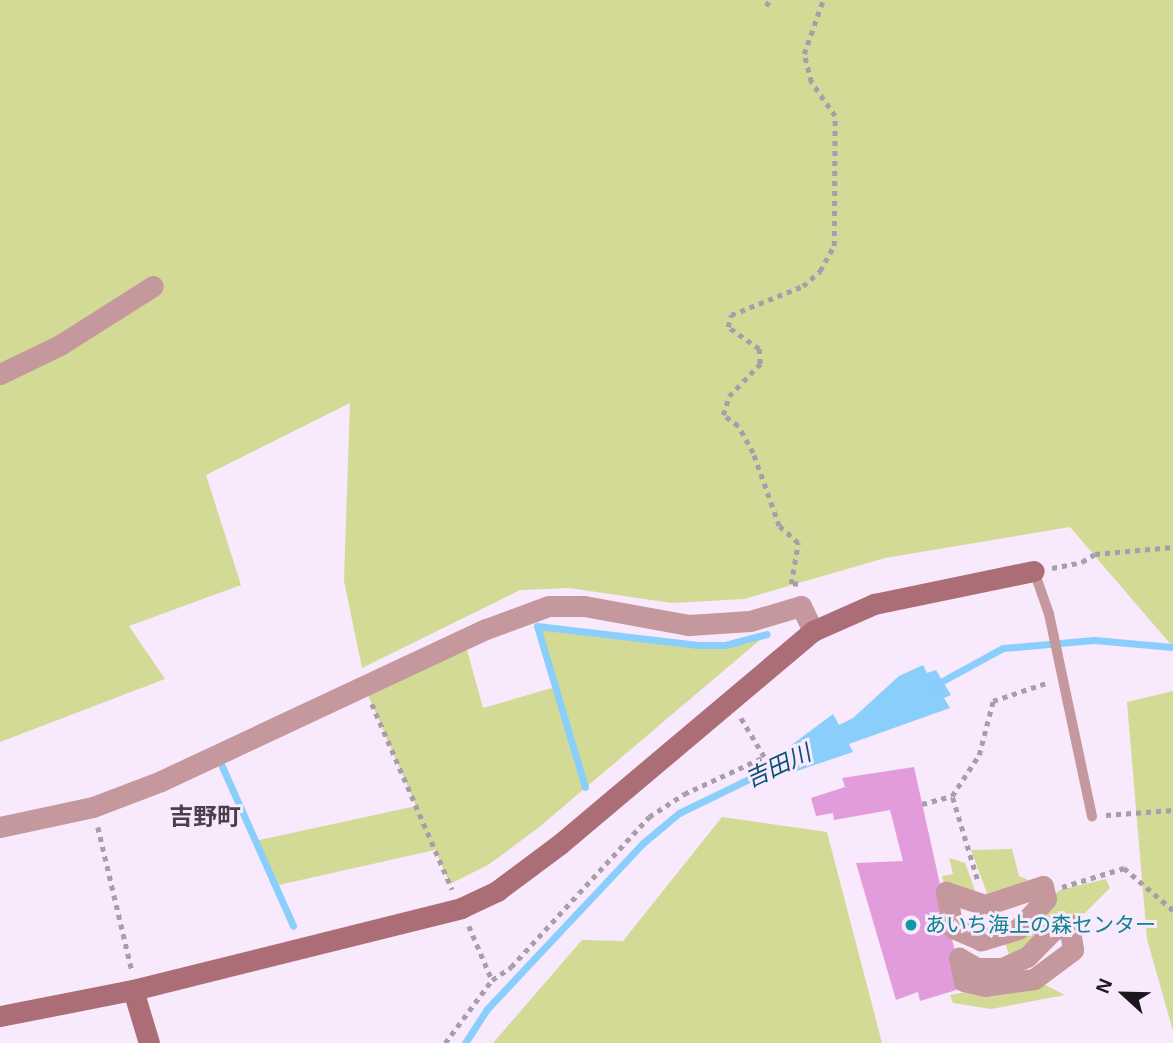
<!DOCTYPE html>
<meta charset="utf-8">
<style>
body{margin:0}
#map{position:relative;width:1173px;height:1043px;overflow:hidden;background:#f8e9fc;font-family:Arial,"Noto Sans JP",sans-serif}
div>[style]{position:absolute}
.green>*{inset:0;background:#d3da95}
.water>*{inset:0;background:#8acefb}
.stream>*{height:7px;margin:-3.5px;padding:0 3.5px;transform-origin:3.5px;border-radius:3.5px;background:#8acefb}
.building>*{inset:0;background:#e39cdb}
.path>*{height:4.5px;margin-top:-2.25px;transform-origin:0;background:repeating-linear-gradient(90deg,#a89dab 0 5px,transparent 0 10px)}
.lane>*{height:10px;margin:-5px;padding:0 5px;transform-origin:5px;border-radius:5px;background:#c4989d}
.street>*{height:21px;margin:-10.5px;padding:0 10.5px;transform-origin:10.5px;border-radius:10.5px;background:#c4989d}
.secondary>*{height:21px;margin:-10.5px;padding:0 10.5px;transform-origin:10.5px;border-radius:10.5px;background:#ac6e76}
.dots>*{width:19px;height:19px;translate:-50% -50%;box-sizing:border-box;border:4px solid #f8e9fc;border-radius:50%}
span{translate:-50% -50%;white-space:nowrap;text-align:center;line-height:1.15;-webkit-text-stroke:6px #f8e9fc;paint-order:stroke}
.culture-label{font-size:21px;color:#0d838f}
.left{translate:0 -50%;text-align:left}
.water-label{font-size:23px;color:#075175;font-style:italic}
.quarter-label{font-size:24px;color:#4b3e4d;font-weight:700}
.north{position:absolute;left:1089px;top:959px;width:70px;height:70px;-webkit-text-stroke:5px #f8e9fc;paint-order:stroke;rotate:292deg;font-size:19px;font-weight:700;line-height:28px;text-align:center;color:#1c171e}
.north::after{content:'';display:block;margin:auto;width:24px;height:32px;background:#1c171e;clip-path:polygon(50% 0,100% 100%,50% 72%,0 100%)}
</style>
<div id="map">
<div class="green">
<i style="clip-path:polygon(0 0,1173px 0,1173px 647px,1070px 527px,885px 558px,744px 599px,672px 603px,569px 588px,520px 590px,362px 668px,344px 581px,350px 403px,206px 475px,241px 585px,129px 626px,165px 679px,0 742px)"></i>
<i style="clip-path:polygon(553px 625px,698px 645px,725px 645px,767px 634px,538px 828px,488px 865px,450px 884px,435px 850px,274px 886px,255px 841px,416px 806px,365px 688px,464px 639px,483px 708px,555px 687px,537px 626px)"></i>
<i style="clip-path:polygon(1173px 691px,1173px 1031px,1147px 939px,1127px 702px)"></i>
<i style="clip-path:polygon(722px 817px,827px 832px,882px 1043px,493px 1043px,582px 940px,623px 941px)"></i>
<i style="clip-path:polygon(1012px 849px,1019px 876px,1043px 886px,991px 904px,971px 850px)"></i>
<i style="clip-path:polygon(949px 858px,965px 863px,980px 904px,946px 892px,942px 876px,953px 874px)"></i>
<i style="clip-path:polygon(1106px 879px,1110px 888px,1076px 922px,1012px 963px,1002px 934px,1060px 890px)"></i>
<i style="clip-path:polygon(1034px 979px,1065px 995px,991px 1009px,953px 1003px,950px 995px)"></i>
</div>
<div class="water">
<i style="clip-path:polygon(923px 665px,927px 673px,936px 670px,951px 695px,944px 698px,950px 708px,849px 744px,853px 752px,785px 775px,774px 758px,833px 714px,839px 725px,853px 718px,899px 676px)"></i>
</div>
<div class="stream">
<i style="left:935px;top:685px;width:77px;rotate:-28.6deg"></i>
<i style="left:1003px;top:648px;width:91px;rotate:-5deg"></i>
<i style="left:1094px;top:640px;width:79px;rotate:5.1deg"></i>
<i style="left:221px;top:764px;width:177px;rotate:66deg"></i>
<i style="left:585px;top:787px;width:168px;rotate:-106.6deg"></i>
<i style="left:537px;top:626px;width:162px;rotate:6.7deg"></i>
<i style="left:698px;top:645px;width:27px"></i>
<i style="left:725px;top:645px;width:43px;rotate:-14.7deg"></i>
<i style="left:465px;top:1043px;width:40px;rotate:-57.1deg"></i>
<i style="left:487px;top:1009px;width:228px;rotate:-46.8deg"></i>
<i style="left:643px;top:843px;width:47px;rotate:-39.8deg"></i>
<i style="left:679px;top:813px;width:117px;rotate:-25.9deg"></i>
</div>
<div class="building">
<i style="clip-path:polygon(914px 767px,963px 988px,920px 1001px,918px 992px,896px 1000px,856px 863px,903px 861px,890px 810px,834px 820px,833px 813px,816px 816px,811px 798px,845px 787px,842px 778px)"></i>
</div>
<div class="path">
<i style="left:766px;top:6px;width:7px;rotate:-56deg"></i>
<i style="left:1052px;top:568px;width:31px;rotate:-11deg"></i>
<i style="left:1082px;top:562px;width:15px;rotate:-32deg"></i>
<i style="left:1095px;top:554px;width:78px;rotate:-5.1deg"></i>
<i style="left:798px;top:584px;width:7px;rotate:180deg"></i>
<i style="left:791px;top:584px;width:42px;rotate:-80.3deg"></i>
<i style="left:798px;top:543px;width:25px;rotate:-138deg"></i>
<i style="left:779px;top:526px;width:77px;rotate:-109.6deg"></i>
<i style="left:753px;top:453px;width:31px;rotate:-119deg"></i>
<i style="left:738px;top:426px;width:19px;rotate:-144deg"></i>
<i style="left:723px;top:415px;width:20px;rotate:-72deg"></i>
<i style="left:729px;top:396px;width:45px;rotate:-45.9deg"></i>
<i style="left:760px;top:364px;width:15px;rotate:-94deg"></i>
<i style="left:759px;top:349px;width:38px;rotate:-145deg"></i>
<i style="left:728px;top:327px;width:12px;rotate:-76deg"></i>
<i style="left:731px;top:315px;width:78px;rotate:-21.9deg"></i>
<i style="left:803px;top:286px;width:23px;rotate:-41deg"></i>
<i style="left:820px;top:271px;width:29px;rotate:-61deg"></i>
<i style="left:834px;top:246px;width:130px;rotate:-89.6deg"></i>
<i style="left:835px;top:116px;width:42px;rotate:-125.2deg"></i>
<i style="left:811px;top:82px;width:29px;rotate:-104deg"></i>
<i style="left:804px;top:54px;width:57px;rotate:-70.6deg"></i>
<i style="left:372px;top:704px;width:202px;rotate:66.6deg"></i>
<i style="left:922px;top:804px;width:31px;rotate:-15deg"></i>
<i style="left:1106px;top:815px;width:67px;rotate:-4.3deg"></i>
<i style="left:98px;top:827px;width:148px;rotate:76.7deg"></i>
<i style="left:977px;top:879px;width:87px;rotate:-106.8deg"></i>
<i style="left:952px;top:796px;width:49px;rotate:-56.6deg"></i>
<i style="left:979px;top:755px;width:56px;rotate:-75.5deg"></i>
<i style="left:993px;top:701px;width:59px;rotate:-18.7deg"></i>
<i style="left:1062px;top:887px;width:65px;rotate:-17deg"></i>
<i style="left:1124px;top:868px;width:65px;rotate:40.6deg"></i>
<i style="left:469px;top:926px;width:59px;rotate:66.9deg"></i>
<i style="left:445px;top:1043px;width:79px;rotate:-53.3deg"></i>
<i style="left:492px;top:980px;width:23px;rotate:-34deg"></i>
<i style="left:511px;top:967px;width:204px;rotate:-47.4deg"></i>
<i style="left:649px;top:817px;width:42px;rotate:-33.3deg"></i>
<i style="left:684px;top:794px;width:88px;rotate:-24.8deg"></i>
<i style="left:764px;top:757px;width:47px;rotate:-121deg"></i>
</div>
<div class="lane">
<i style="left:1034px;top:571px;width:46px;rotate:70.8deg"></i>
<i style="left:1049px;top:614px;width:207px;rotate:78deg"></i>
</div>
<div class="street">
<i style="left:0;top:374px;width:67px;rotate:-25.8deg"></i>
<i style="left:60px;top:345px;width:110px;rotate:-32.4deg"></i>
<i style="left:0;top:827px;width:95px;rotate:-12.1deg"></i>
<i style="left:93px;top:807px;width:73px;rotate:-20.9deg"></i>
<i style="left:161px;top:781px;width:359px;rotate:-25.1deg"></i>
<i style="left:486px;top:629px;width:67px;rotate:-20.1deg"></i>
<i style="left:549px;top:606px;width:35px"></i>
<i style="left:584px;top:606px;width:107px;rotate:10.3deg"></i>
<i style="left:689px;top:625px;width:61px;rotate:-3.8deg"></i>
<i style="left:750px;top:621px;width:53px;rotate:-16.4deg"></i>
<i style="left:801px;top:606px;width:28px;rotate:64deg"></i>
<i style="left:1043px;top:886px;width:13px;rotate:77deg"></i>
<i style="left:1046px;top:899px;width:41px;rotate:133deg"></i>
<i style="left:1018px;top:929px;width:39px;rotate:163deg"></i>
<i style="left:981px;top:940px;width:30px;rotate:-157deg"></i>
<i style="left:953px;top:928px;width:37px;rotate:-101deg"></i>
<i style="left:946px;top:892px;width:41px;rotate:18.4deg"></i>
<i style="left:985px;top:905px;width:61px;rotate:-18.1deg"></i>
<i style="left:1069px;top:924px;width:26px;rotate:81deg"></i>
<i style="left:1073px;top:950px;width:49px;rotate:143.4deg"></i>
<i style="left:1034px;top:979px;width:49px;rotate:171.9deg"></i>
<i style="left:985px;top:986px;width:22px;rotate:-167deg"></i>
<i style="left:964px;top:981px;width:24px;rotate:-102deg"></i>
<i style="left:959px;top:958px;width:21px;rotate:29deg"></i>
<i style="left:977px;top:968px;width:25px"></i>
<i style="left:1002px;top:968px;width:27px;rotate:-24deg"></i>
<i style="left:1027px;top:957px;width:36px;rotate:-46deg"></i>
<i style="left:1052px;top:931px;width:18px;rotate:-22deg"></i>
</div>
<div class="secondary">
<i style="left:133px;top:990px;width:55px;rotate:73.2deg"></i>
<i style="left:0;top:1016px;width:136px;rotate:-11.1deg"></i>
<i style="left:133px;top:990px;width:338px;rotate:-14deg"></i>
<i style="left:461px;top:908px;width:40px;rotate:-25deg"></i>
<i style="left:497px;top:891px;width:79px;rotate:-36.7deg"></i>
<i style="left:560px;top:844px;width:331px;rotate:-40.1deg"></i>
<i style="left:813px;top:631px;width:67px;rotate:-23.9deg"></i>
<i style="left:874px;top:604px;width:163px;rotate:-11.7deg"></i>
</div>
<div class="dots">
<i style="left:911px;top:925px;background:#0f9aa8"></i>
</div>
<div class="culture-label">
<span class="left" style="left:925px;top:925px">あいち海上の森センター</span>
</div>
<div class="water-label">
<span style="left:778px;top:766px;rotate:-25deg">吉田川</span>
</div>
<div class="quarter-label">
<span style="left:205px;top:817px">吉野町</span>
</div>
<div class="north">N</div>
</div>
